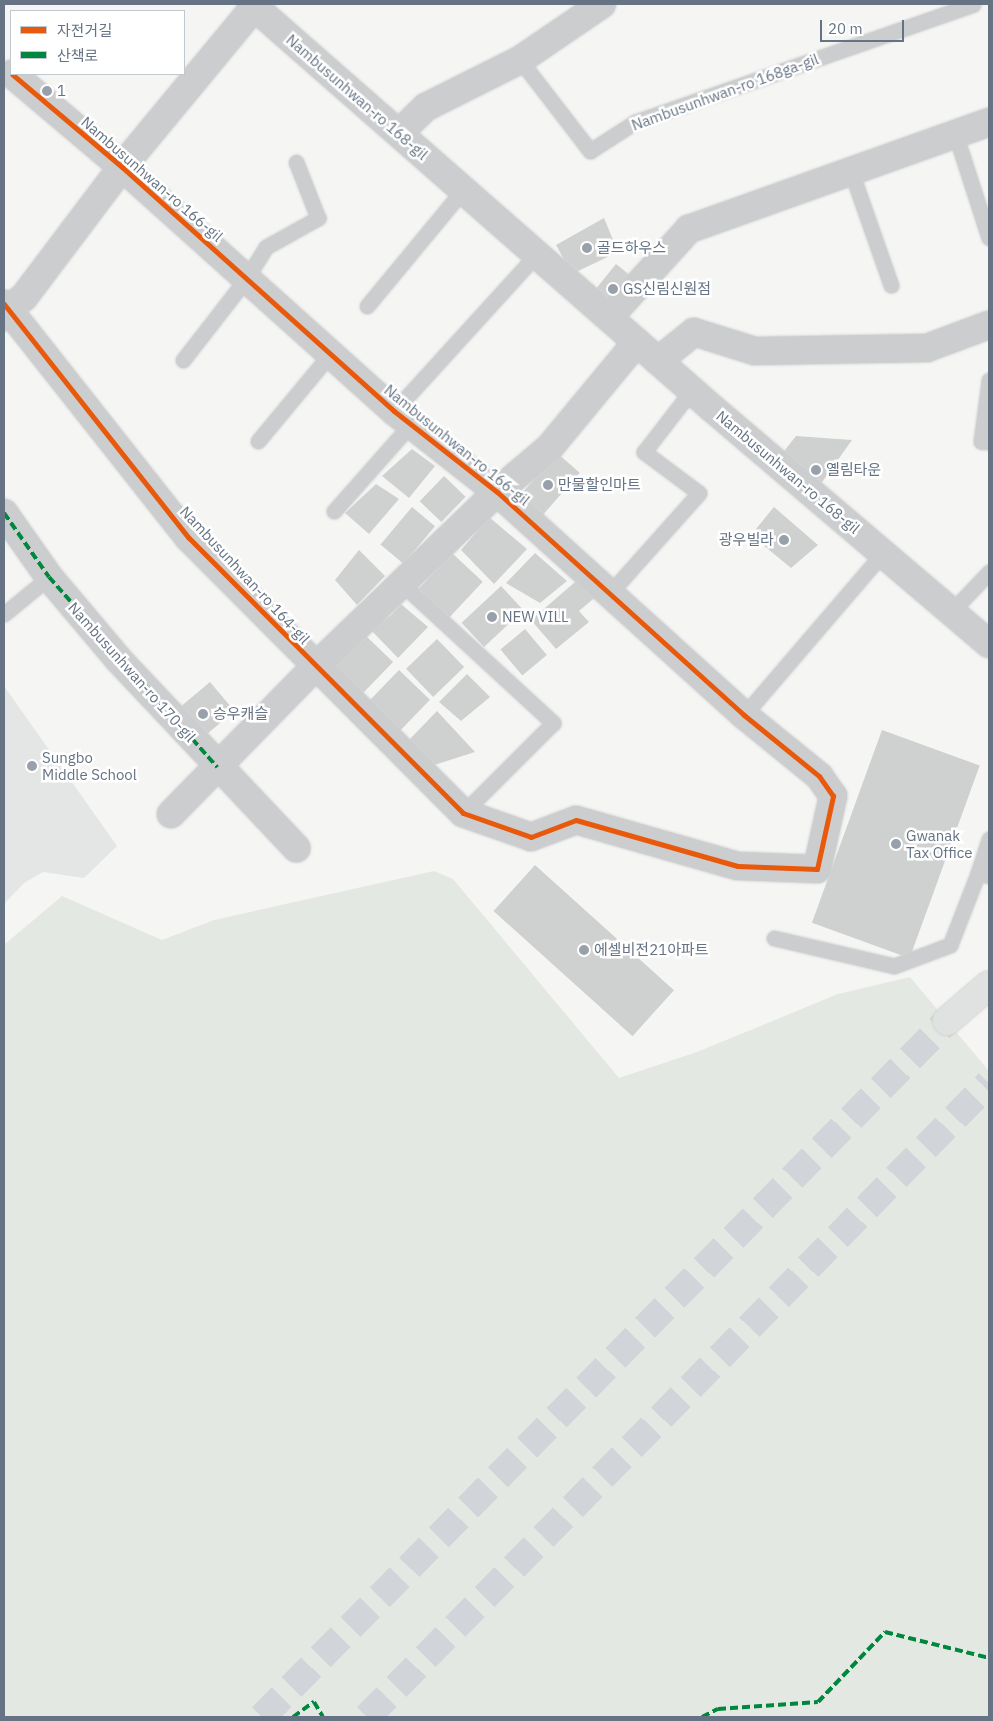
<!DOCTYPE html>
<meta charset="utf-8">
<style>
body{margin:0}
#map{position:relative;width:993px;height:1721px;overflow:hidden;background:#f5f5f4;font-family:"IBM Plex Sans","Noto Sans KR",sans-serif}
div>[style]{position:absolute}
.built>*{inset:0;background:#e4e5e5}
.green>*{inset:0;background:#e4e8e2}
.building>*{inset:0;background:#cfd1d1;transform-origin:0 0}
.secondary-tunnel>*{height:28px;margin-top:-14px;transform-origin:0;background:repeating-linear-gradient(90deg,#d1d4d8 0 28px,transparent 0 42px)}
.roads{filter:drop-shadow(0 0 1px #d2d3d3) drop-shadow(0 0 1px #d2d3d3)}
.lane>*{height:15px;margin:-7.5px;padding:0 7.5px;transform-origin:7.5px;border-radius:7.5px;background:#cccdcf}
.street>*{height:28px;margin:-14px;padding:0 14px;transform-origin:14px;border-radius:14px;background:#cccdcf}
.secondary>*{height:28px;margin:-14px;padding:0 14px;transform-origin:14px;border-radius:14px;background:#e0e1e1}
.quiet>*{height:4px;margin-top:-2px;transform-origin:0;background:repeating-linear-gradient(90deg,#00873e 0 8px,transparent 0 12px)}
.cycleway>*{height:5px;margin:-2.5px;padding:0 2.5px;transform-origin:2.5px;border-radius:2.5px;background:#e8590c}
.dots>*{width:14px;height:14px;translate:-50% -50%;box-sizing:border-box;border:2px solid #fff;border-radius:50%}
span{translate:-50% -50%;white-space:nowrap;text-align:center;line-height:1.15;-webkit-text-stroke:5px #fff;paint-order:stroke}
.poi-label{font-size:15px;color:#657384}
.left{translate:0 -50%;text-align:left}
.right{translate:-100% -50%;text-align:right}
.street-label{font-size:15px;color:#657384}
.frame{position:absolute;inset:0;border:5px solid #657384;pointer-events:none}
.legend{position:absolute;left:10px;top:10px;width:175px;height:65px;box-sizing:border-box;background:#fff;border:1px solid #c1c7ce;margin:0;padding:6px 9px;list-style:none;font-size:15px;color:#657384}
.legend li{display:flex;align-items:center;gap:10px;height:25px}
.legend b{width:25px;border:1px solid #c1c7ce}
.scale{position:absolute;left:820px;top:20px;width:84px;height:22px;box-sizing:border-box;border:2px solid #657384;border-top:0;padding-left:6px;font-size:15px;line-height:18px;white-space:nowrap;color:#657384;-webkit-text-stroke:4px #fff;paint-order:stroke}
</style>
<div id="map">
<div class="built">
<i style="clip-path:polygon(4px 686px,117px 846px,84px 878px,43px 872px,24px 883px,4px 904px)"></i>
</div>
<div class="green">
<i style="clip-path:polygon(434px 871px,453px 879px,619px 1078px,697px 1052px,838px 994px,910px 977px,989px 1071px,989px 1717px,4px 1717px,5px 944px,62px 896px,162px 940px,214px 920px)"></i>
</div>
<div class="building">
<i style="clip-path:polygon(604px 218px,618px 252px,572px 274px,556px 245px)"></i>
<i style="left:616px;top:264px;width:28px;height:43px;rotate:39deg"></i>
<i style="clip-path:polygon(796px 436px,852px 440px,820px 485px,781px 455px)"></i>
<i style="clip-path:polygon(412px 449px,435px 466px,409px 498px,382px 476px)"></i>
<i style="left:557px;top:453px;width:30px;height:61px;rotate:41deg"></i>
<i style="left:444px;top:476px;width:30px;height:35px;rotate:44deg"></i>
<i style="clip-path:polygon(376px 484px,399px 499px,369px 534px,345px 513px)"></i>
<i style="left:412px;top:507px;width:30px;height:49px;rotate:40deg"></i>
<i style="clip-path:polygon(774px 507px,818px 545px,791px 568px,751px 535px)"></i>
<i style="clip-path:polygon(489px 517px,527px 549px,494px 584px,461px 550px)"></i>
<i style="clip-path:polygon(359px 550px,385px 576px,357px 605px,335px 580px)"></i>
<i style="left:452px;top:553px;width:42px;height:49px;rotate:43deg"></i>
<i style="clip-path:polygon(535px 553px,567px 581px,540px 603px,506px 583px)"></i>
<i style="clip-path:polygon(582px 576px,598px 595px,579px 611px,589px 622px,556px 649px,531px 620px)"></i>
<i style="left:501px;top:586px;width:33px;height:54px;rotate:47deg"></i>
<i style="clip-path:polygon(401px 604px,428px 627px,398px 658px,369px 628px,390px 616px)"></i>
<i style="left:525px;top:629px;width:34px;height:32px;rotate:50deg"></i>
<i style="left:365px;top:635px;width:39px;height:49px;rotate:44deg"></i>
<i style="left:437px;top:639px;width:39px;height:43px;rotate:46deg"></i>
<i style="left:399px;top:670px;width:43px;height:50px;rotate:44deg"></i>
<i style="clip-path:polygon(467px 674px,490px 697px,461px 721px,439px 702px)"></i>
<i style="left:210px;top:682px;width:38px;height:52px;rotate:50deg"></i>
<i style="clip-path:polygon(437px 711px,475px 752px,431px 766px,407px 742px)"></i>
<i style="left:882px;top:730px;width:104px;height:205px;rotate:20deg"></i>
<i style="left:535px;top:865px;width:187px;height:62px;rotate:42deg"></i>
</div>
<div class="secondary-tunnel">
<i style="left:262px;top:1717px;width:977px;rotate:-45.46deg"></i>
<i style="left:367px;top:1717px;width:888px;rotate:-45.55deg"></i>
</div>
<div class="roads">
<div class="lane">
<i style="left:520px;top:60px;width:115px;rotate:52.4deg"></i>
<i style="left:590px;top:151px;width:54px;rotate:-32.8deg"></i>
<i style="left:635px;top:122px;width:358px;rotate:-19.2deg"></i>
<i style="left:955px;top:133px;width:110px;rotate:72.1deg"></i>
<i style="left:851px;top:171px;width:121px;rotate:70.7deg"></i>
<i style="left:367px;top:306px;width:151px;rotate:-50.4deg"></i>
<i style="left:183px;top:360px;width:103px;rotate:-52.1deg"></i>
<i style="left:246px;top:279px;width:38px;rotate:-58deg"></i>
<i style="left:266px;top:247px;width:60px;rotate:-29.1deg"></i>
<i style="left:318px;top:218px;width:60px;rotate:-111.4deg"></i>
<i style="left:989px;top:380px;width:62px;rotate:97.5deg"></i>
<i style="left:981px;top:441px;width:8px;rotate:7deg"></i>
<i style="left:394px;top:411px;width:212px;rotate:-47.7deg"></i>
<i style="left:258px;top:441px;width:114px;rotate:-50.3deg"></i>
<i style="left:334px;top:511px;width:115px;rotate:-48.5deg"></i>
<i style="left:401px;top:583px;width:207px;rotate:42.6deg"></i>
<i style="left:553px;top:723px;width:127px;rotate:135deg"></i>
<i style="left:609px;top:594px;width:135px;rotate:-48.3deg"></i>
<i style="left:699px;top:493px;width:69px;rotate:-143.3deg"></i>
<i style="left:644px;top:452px;width:78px;rotate:-52.3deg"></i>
<i style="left:950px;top:613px;width:57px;rotate:-46.4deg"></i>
<i style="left:4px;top:614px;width:58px;rotate:-39.4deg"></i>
<i style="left:744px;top:715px;width:213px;rotate:-49.4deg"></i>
<i style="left:989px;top:839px;width:36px;rotate:108deg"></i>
<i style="left:978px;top:873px;width:11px;rotate:15deg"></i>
<i style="left:774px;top:938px;width:123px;rotate:13.1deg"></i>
<i style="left:894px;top:966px;width:60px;rotate:-20.6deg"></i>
<i style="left:950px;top:945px;width:77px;rotate:-68.7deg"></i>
</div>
<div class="street">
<i style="left:251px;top:4px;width:614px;rotate:41.24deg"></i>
<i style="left:713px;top:409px;width:362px;rotate:40.4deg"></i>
<i style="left:399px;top:133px;width:37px;rotate:-44deg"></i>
<i style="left:426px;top:107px;width:105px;rotate:-26.6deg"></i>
<i style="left:520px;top:60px;width:99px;rotate:-34.3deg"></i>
<i style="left:4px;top:304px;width:298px;rotate:51.7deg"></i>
<i style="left:189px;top:538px;width:388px;rotate:45.1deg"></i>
<i style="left:463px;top:813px;width:72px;rotate:19.4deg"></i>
<i style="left:531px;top:837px;width:48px;rotate:-20.7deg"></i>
<i style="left:576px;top:820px;width:168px;rotate:15.9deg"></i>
<i style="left:738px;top:866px;width:79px;rotate:2.2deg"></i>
<i style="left:817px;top:869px;width:75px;rotate:-77.6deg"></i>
<i style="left:833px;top:796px;width:24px;rotate:-125deg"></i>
<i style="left:819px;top:776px;width:97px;rotate:-140.9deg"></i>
<i style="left:744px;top:715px;width:333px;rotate:-137.9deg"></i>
<i style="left:497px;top:492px;width:131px;rotate:-141.8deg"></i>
<i style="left:394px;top:411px;width:365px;rotate:-138.1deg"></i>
<i style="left:122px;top:167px;width:144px;rotate:-139.8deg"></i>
<i style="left:606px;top:315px;width:4px;rotate:14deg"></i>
<i style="left:610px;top:316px;width:118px;rotate:-47.8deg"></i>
<i style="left:689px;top:229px;width:319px;rotate:-19.6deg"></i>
<i style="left:4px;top:317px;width:9px;rotate:-63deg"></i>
<i style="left:8px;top:309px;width:20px;rotate:-37deg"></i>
<i style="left:24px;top:297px;width:163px;rotate:-53deg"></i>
<i style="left:122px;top:167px;width:212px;rotate:-50.4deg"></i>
<i style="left:658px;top:361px;width:46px;rotate:-38.9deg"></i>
<i style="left:694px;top:332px;width:64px;rotate:17.3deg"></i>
<i style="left:755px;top:351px;width:172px;rotate:-1deg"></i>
<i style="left:927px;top:348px;width:66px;rotate:-20.4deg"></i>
<i style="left:4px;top:513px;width:78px;rotate:54.9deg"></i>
<i style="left:49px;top:577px;width:107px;rotate:49.9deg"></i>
<i style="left:118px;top:659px;width:260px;rotate:46.7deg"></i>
<i style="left:171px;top:814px;width:206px;rotate:-45.6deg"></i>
<i style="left:315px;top:667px;width:252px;rotate:-43.9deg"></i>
<i style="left:497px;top:492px;width:70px;rotate:-40.3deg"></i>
<i style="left:550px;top:447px;width:136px;rotate:-50.4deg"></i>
</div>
<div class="secondary">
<i style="left:947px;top:1021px;width:55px;rotate:-40.6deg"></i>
</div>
</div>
<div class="quiet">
<i style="left:4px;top:513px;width:78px;rotate:54.9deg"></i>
<i style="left:49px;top:577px;width:254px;rotate:48.5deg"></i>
<i style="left:293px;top:1717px;width:26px;rotate:-36deg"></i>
<i style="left:314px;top:1702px;width:17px;rotate:59deg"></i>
<i style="left:702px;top:1717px;width:18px;rotate:-27deg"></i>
<i style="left:718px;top:1709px;width:100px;rotate:-4deg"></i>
<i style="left:818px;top:1702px;width:97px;rotate:-46.3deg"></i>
<i style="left:885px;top:1632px;width:107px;rotate:14deg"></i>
</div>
<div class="cycleway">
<i style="left:4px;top:304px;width:298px;rotate:51.7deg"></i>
<i style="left:189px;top:538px;width:388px;rotate:45.1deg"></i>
<i style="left:463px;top:813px;width:72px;rotate:19.4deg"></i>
<i style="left:531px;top:837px;width:48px;rotate:-20.7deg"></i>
<i style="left:576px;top:820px;width:168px;rotate:15.9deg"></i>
<i style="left:738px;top:866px;width:79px;rotate:2.2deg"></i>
<i style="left:817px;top:869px;width:75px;rotate:-77.6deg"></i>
<i style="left:833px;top:796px;width:24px;rotate:-125deg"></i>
<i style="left:819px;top:776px;width:97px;rotate:-140.9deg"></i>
<i style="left:744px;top:715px;width:333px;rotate:-137.9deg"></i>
<i style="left:497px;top:492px;width:131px;rotate:-141.8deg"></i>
<i style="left:394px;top:411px;width:365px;rotate:-138.1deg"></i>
<i style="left:122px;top:167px;width:144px;rotate:-139.8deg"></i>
</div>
<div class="dots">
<i style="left:47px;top:91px;background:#97a0ab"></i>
<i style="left:587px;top:248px;background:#97a0ab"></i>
<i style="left:613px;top:289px;background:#97a0ab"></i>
<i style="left:816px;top:470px;background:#97a0ab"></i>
<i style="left:548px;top:485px;background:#97a0ab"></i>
<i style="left:784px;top:540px;background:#97a0ab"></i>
<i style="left:492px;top:617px;background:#97a0ab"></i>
<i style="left:203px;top:714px;background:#97a0ab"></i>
<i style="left:32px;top:766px;background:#97a0ab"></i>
<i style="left:896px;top:844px;background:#97a0ab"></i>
<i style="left:584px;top:950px;background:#97a0ab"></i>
</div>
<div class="poi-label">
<span class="left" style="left:57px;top:91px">1</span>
<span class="left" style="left:597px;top:248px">골드하우스</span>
<span class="left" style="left:623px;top:289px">GS신림신원점</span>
<span class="left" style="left:826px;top:470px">옐림타운</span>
<span class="left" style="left:558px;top:485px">만물할인마트</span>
<span class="right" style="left:774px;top:540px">광우빌라</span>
<span class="left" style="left:502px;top:617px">NEW VILL</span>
<span class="left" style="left:213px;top:714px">승우캐슬</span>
<span class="left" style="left:42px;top:766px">Sungbo<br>Middle School</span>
<span class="left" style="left:906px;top:844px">Gwanak<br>Tax Office</span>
<span class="left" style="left:594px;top:950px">에셀비전21아파트</span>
</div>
<div class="street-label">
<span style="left:725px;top:92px;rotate:-20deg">Nambusunhwan-ro 168ga-gil</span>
<span style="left:357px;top:97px;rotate:41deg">Nambusunhwan-ro 168-gil</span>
<span style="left:152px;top:179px;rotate:41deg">Nambusunhwan-ro 166-gil</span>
<span style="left:457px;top:445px;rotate:39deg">Nambusunhwan-ro 166-gil</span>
<span style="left:788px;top:472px;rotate:40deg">Nambusunhwan-ro 168-gil</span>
<span style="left:245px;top:575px;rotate:47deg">Nambusunhwan-ro 164-gil</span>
<span style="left:132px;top:672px;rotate:48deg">Nambusunhwan-ro 170-gil</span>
</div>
<div class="frame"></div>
<ul class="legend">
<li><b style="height:6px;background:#e8590c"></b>자전거길</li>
<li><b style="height:6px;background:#00873e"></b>산책로</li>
</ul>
<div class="scale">20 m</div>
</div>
